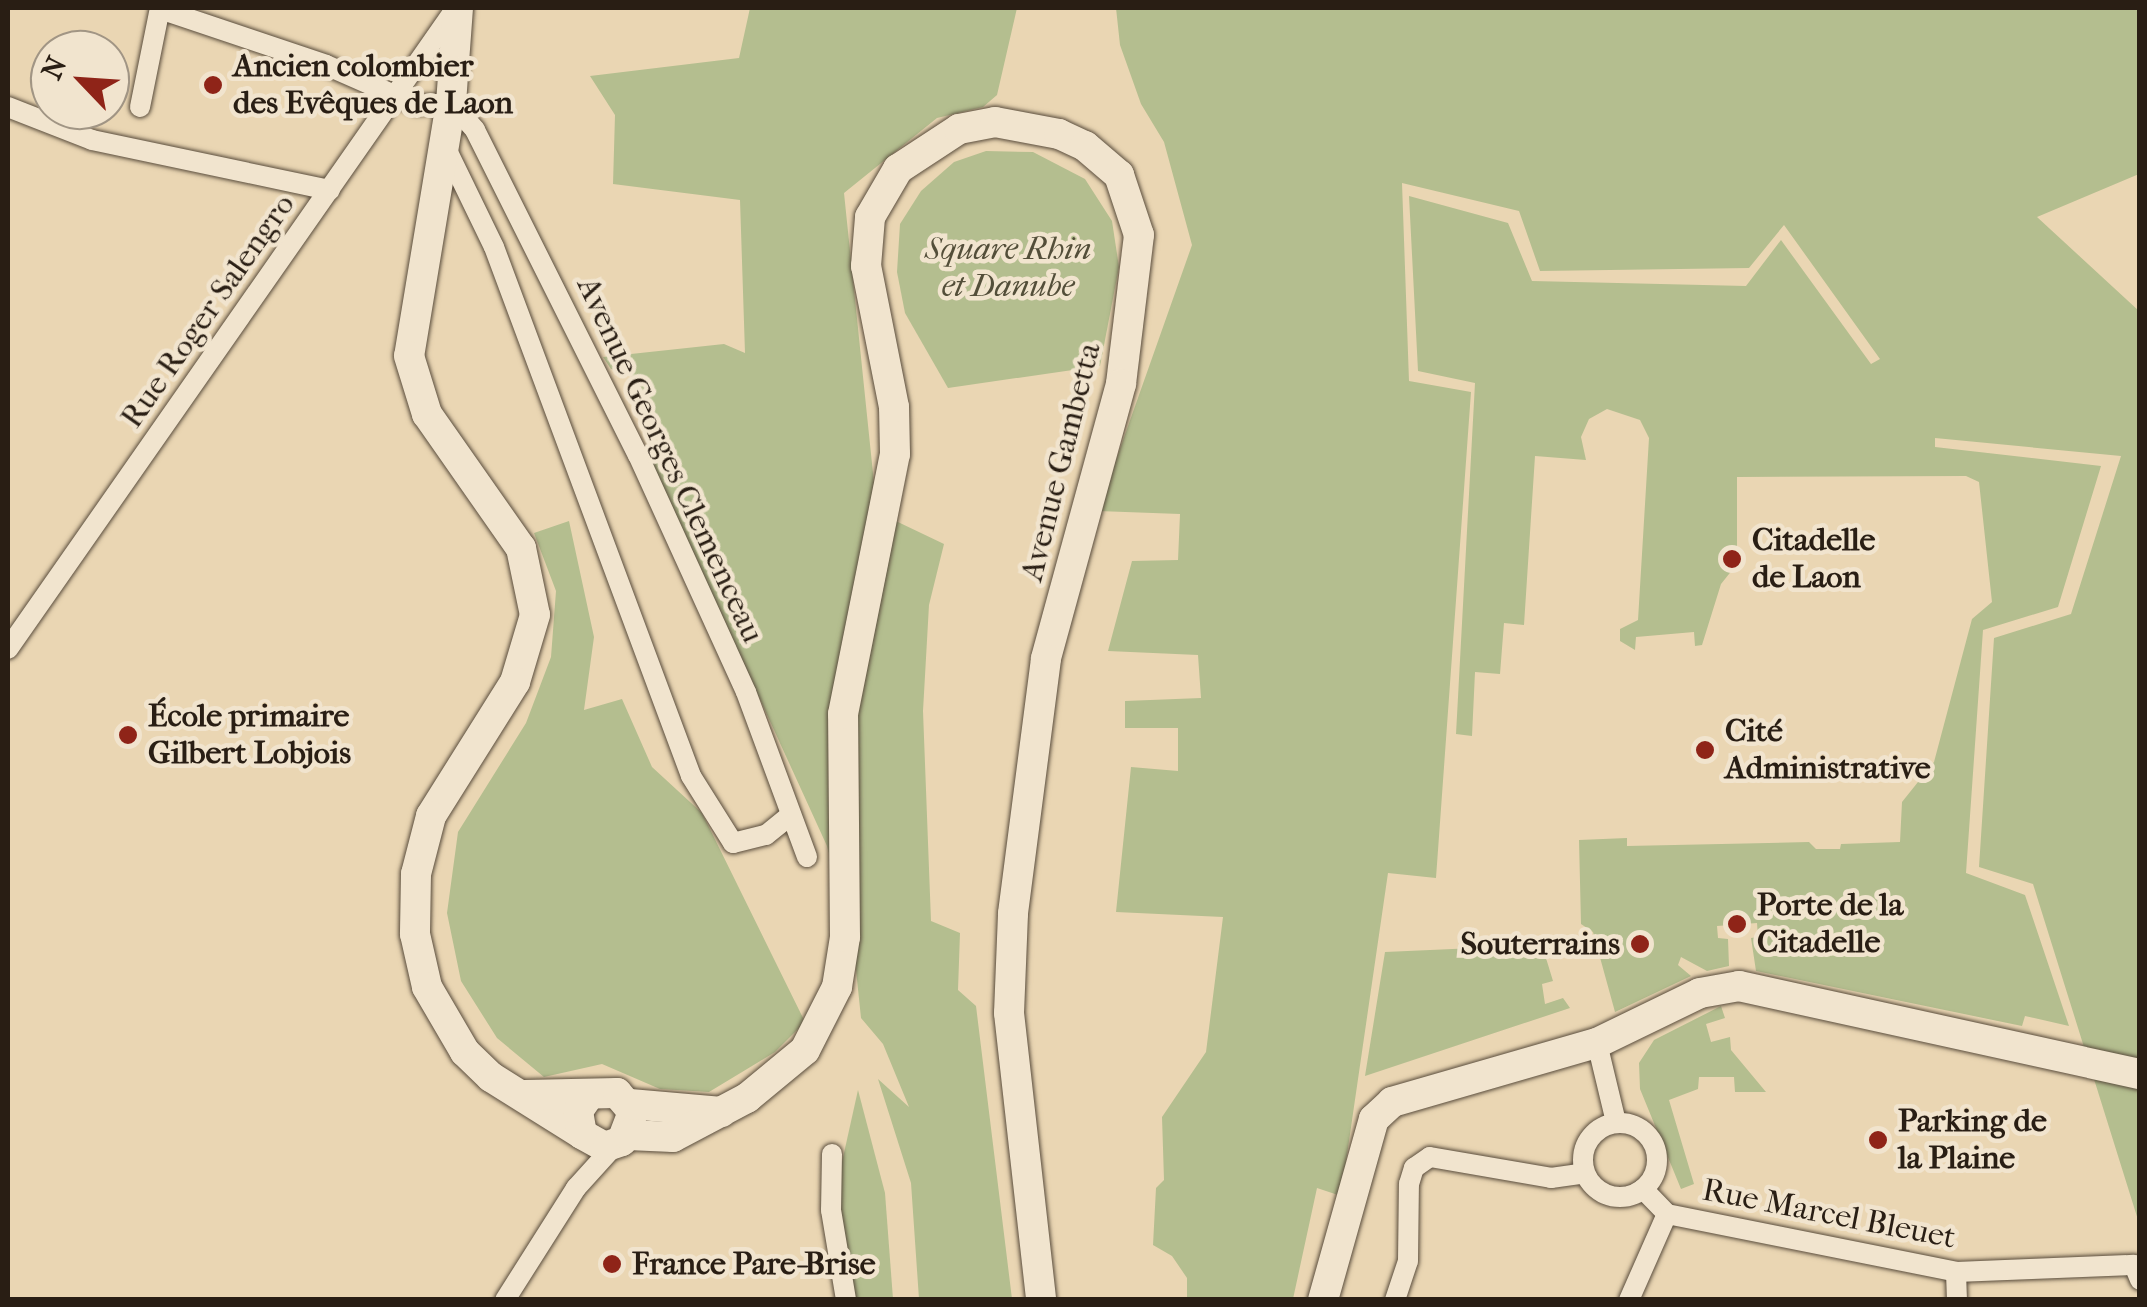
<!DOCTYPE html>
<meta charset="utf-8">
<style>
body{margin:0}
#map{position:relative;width:2147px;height:1307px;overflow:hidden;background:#ead6b3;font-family:"IM FELL French Canon",serif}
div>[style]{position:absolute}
.green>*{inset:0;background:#b4be8f}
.roads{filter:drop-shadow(0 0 2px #594c3c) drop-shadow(0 0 2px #594c3c)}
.street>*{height:20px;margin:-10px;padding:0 10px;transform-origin:10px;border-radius:10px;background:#f1e4ce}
.street>.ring{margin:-10px;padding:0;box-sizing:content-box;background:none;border:20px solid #f1e4ce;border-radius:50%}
.secondary>*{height:30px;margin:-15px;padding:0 15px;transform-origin:15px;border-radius:15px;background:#f1e4ce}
.dots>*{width:28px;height:28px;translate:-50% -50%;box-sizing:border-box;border:5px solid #f1e4ce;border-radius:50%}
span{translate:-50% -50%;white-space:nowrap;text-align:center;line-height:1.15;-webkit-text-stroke:9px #f1e4ce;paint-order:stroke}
.poi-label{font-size:32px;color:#291e14;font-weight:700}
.left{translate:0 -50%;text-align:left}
.right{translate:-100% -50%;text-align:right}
.park-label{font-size:32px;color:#534e39;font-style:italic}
.street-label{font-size:32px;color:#291e14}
.frame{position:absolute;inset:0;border:10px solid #291e14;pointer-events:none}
.north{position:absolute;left:30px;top:30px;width:100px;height:100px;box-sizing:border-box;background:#f1e4ce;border:2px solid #a19584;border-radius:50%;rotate:295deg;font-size:28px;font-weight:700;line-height:40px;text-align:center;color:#291e14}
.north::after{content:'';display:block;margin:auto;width:35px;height:45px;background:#8f2418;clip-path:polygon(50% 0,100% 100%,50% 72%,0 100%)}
</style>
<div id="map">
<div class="green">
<i style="clip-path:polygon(750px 8px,1017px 8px,997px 95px,983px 107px,937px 118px,844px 193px,877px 512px,944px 544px,929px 605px,923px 711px,931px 921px,960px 933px,958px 990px,976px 1006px,1012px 1299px,919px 1299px,911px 1183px,878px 1079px,909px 1107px,883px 1044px,861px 1018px,853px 941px,827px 846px,648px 454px,662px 434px,630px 374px,611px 369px,603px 357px,724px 344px,745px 353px,740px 200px,613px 184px,615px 115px,590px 76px,739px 58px)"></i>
<i style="clip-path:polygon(1116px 8px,2139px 8px,2139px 174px,2037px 217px,2139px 311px,2139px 1223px,2033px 884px,1979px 867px,1994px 638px,2071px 614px,2121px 456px,1935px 438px,1935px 447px,2101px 466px,2058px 607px,1983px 630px,1966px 873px,2025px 895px,2069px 1026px,2025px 1016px,2022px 1026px,1756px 971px,1751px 938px,1758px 937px,1757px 923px,1717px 926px,1718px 938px,1728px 939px,1729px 966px,1707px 971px,1681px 957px,1678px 965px,1691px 976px,1615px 1012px,1593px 932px,1581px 924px,1579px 840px,1627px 838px,1627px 846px,1809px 842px,1816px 849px,1840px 849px,1841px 844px,1900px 842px,1902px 802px,1934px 762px,1972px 619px,1992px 602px,1979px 482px,1966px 476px,1737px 477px,1737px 564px,1721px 584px,1702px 645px,1695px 646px,1694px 632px,1636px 637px,1635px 650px,1620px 641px,1620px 629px,1638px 620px,1649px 438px,1640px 420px,1607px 409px,1589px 419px,1581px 437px,1586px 460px,1535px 456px,1524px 625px,1504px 623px,1500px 674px,1475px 672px,1472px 736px,1456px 734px,1475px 383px,1418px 371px,1409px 196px,1508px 223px,1532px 281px,1746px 286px,1781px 240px,1871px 364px,1880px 359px,1784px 225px,1749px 268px,1540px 271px,1519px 211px,1402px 183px,1409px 381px,1471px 392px,1436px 878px,1388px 873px,1341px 1196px,1317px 1188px,1293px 1299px,1187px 1299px,1187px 1278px,1172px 1256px,1153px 1245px,1156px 1188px,1164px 1180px,1162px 1117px,1206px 1052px,1223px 917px,1116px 912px,1131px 767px,1178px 771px,1178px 728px,1125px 728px,1125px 701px,1201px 698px,1198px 655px,1108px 651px,1132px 561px,1178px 560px,1180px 514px,1098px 511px,1192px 245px,1164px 142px,1141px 104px,1120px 45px)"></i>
<i style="clip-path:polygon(986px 151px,1033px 152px,1085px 179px,1112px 221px,1119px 267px,1100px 366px,948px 388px,905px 313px,897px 272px,900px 224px,921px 191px,954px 162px)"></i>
<i style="clip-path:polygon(569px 521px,594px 637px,584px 710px,622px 699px,652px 767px,702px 813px,805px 1022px,775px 1052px,709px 1092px,660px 1089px,602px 1064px,544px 1077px,497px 1038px,461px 981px,447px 913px,458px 832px,526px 723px,551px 657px,556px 591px,534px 533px)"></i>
<i style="clip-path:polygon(1542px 945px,1553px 981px,1542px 984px,1545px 1004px,1563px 998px,1570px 1008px,1365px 1076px,1385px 952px)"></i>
<i style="clip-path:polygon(1721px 1006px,1725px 1018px,1706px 1024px,1711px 1042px,1730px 1037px,1731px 1050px,1766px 1092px,1735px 1092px,1734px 1077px,1699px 1077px,1698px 1089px,1669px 1100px,1694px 1184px,1681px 1189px,1640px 1089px,1639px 1063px,1654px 1040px)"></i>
<i style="clip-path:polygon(858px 1090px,885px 1193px,893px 1299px,854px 1300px,844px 1239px,838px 1180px)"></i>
</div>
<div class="roads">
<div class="street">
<i style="left:160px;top:9px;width:175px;rotate:18.6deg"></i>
<i style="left:326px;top:65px;width:99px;rotate:23.7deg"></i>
<i style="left:417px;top:105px;width:34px;rotate:-3deg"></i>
<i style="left:451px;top:103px;width:36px;rotate:48deg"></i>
<i style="left:475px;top:130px;width:364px;rotate:63.4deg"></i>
<i style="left:638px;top:455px;width:260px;rotate:65.5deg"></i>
<i style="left:746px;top:692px;width:176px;rotate:69.7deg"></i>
<i style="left:8px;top:107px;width:90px;rotate:21.4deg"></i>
<i style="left:92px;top:140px;width:243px;rotate:11.9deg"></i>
<i style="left:140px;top:107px;width:101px;rotate:-78.6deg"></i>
<i style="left:444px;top:144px;width:114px;rotate:64.1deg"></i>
<i style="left:494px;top:247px;width:564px;rotate:69.57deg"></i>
<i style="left:691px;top:776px;width:79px;rotate:57.9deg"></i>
<i style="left:733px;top:843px;width:34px;rotate:-14deg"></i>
<i style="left:766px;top:835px;width:32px;rotate:-39deg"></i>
<i style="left:8px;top:649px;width:782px;rotate:-55.05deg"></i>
<i style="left:1597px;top:1043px;width:81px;rotate:76.5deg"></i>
<i class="ring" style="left:1583px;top:1123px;width:54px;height:54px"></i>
<i style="left:832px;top:1154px;width:56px;rotate:91deg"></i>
<i style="left:831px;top:1210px;width:91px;rotate:80.5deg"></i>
<i style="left:1643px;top:1189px;width:35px;rotate:46deg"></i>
<i style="left:1667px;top:1214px;width:295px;rotate:11.3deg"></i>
<i style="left:1956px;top:1272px;width:178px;rotate:-2.3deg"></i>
<i style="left:2134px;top:1265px;width:16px;rotate:68deg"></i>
<i style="left:1956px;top:1272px;width:28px;rotate:88deg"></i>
<i style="left:505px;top:1300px;width:133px;rotate:-57.6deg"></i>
<i style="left:576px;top:1188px;width:58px;rotate:-47.8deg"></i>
<i style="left:1395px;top:1300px;width:41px;rotate:-71.6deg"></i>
<i style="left:1408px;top:1261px;width:77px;rotate:-89.3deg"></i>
<i style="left:1409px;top:1184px;width:17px;rotate:-73deg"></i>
<i style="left:1414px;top:1168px;width:19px;rotate:-35deg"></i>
<i style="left:1430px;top:1157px;width:123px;rotate:9.8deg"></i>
<i style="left:1551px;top:1178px;width:34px;rotate:-8deg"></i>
<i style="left:1629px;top:1300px;width:94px;rotate:-66.2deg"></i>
</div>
<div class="secondary">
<i style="left:458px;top:8px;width:95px;rotate:94.2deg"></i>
<i style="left:451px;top:103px;width:256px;rotate:99.4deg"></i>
<i style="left:409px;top:356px;width:61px;rotate:72.8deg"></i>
<i style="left:427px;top:414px;width:164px;rotate:55deg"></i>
<i style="left:521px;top:548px;width:68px;rotate:78.2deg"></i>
<i style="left:535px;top:615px;width:70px;rotate:106.6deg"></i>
<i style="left:515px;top:682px;width:158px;rotate:122.1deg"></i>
<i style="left:431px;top:816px;width:60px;rotate:104.5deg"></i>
<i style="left:416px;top:874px;width:60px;rotate:91deg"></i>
<i style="left:415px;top:934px;width:54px;rotate:77.2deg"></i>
<i style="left:427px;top:987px;width:75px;rotate:59.7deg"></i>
<i style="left:465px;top:1052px;width:36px;rotate:44deg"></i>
<i style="left:491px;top:1077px;width:107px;rotate:32.1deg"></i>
<i style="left:525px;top:1095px;width:92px;rotate:-1.2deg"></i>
<i style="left:617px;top:1093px;width:25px;rotate:50deg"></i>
<i style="left:633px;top:1112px;width:31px;rotate:111deg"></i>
<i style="left:622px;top:1141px;width:18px;rotate:161deg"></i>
<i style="left:605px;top:1147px;width:26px;rotate:-151deg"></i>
<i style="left:582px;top:1134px;width:23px;rotate:-100deg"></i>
<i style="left:578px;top:1111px;width:19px;rotate:-55deg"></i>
<i style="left:630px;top:1104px;width:92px;rotate:5deg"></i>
<i style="left:628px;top:1135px;width:45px;rotate:2.5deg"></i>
<i style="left:673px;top:1137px;width:84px;rotate:-27.8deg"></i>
<i style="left:747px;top:1098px;width:75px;rotate:-39.6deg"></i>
<i style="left:805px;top:1050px;width:71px;rotate:-63.1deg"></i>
<i style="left:837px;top:987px;width:51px;rotate:-80.9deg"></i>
<i style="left:845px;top:937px;width:223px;rotate:-90.5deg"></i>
<i style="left:843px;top:714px;width:265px;rotate:-78.7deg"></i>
<i style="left:895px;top:454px;width:47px;rotate:-91.2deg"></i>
<i style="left:894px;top:407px;width:144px;rotate:-101.2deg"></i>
<i style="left:866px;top:266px;width:49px;rotate:-85.3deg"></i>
<i style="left:870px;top:217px;width:56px;rotate:-59.7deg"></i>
<i style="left:898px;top:169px;width:73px;rotate:-33.3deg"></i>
<i style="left:959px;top:129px;width:37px;rotate:-11deg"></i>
<i style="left:995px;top:122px;width:65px;rotate:10.6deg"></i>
<i style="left:1059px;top:134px;width:29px;rotate:25deg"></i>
<i style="left:1085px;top:146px;width:45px;rotate:40.5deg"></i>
<i style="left:1119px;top:175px;width:63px;rotate:71.6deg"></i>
<i style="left:1139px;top:235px;width:150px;rotate:96.9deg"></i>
<i style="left:1121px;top:384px;width:285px;rotate:105.3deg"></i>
<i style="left:1046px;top:659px;width:257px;rotate:97.4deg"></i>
<i style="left:1013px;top:914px;width:99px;rotate:92.3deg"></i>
<i style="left:1009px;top:1013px;width:289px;rotate:83.6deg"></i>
<i style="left:1323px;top:1300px;width:188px;rotate:-74.3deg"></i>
<i style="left:1374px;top:1119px;width:25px;rotate:-43deg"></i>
<i style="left:1392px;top:1102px;width:213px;rotate:-16.1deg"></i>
<i style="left:1597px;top:1043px;width:114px;rotate:-25.9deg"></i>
<i style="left:1700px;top:993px;width:40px;rotate:-10deg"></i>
<i style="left:1739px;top:986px;width:411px;rotate:12.4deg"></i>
</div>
</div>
<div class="dots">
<i style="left:213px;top:85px;background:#8f2418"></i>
<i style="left:1732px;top:559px;background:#8f2418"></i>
<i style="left:128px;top:735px;background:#8f2418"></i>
<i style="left:1705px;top:750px;background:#8f2418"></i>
<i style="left:1737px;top:924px;background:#8f2418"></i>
<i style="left:1640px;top:944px;background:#8f2418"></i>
<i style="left:1878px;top:1140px;background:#8f2418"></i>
<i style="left:612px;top:1264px;background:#8f2418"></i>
</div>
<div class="poi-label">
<span class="left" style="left:233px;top:85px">Ancien colombier<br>des Evêques de Laon</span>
<span class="left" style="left:1752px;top:559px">Citadelle<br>de Laon</span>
<span class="left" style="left:148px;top:735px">École primaire<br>Gilbert Lobjois</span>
<span class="left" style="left:1725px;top:750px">Cité<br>Administrative</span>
<span class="left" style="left:1757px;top:924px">Porte de la<br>Citadelle</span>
<span class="right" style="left:1620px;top:944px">Souterrains</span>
<span class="left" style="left:1898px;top:1140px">Parking de<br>la Plaine</span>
<span class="left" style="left:632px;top:1264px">France Pare-Brise</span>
</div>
<div class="park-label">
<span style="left:1008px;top:268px">Square Rhin<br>et Danube</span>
</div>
<div class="street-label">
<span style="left:208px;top:311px;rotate:-55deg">Rue Roger Salengro</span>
<span style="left:670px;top:460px;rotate:65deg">Avenue Georges Clemenceau</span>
<span style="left:1061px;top:462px;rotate:-76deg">Avenue Gambetta</span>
<span style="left:1829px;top:1214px;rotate:11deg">Rue Marcel Bleuet</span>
</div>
<div class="frame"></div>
<div class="north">N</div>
</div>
